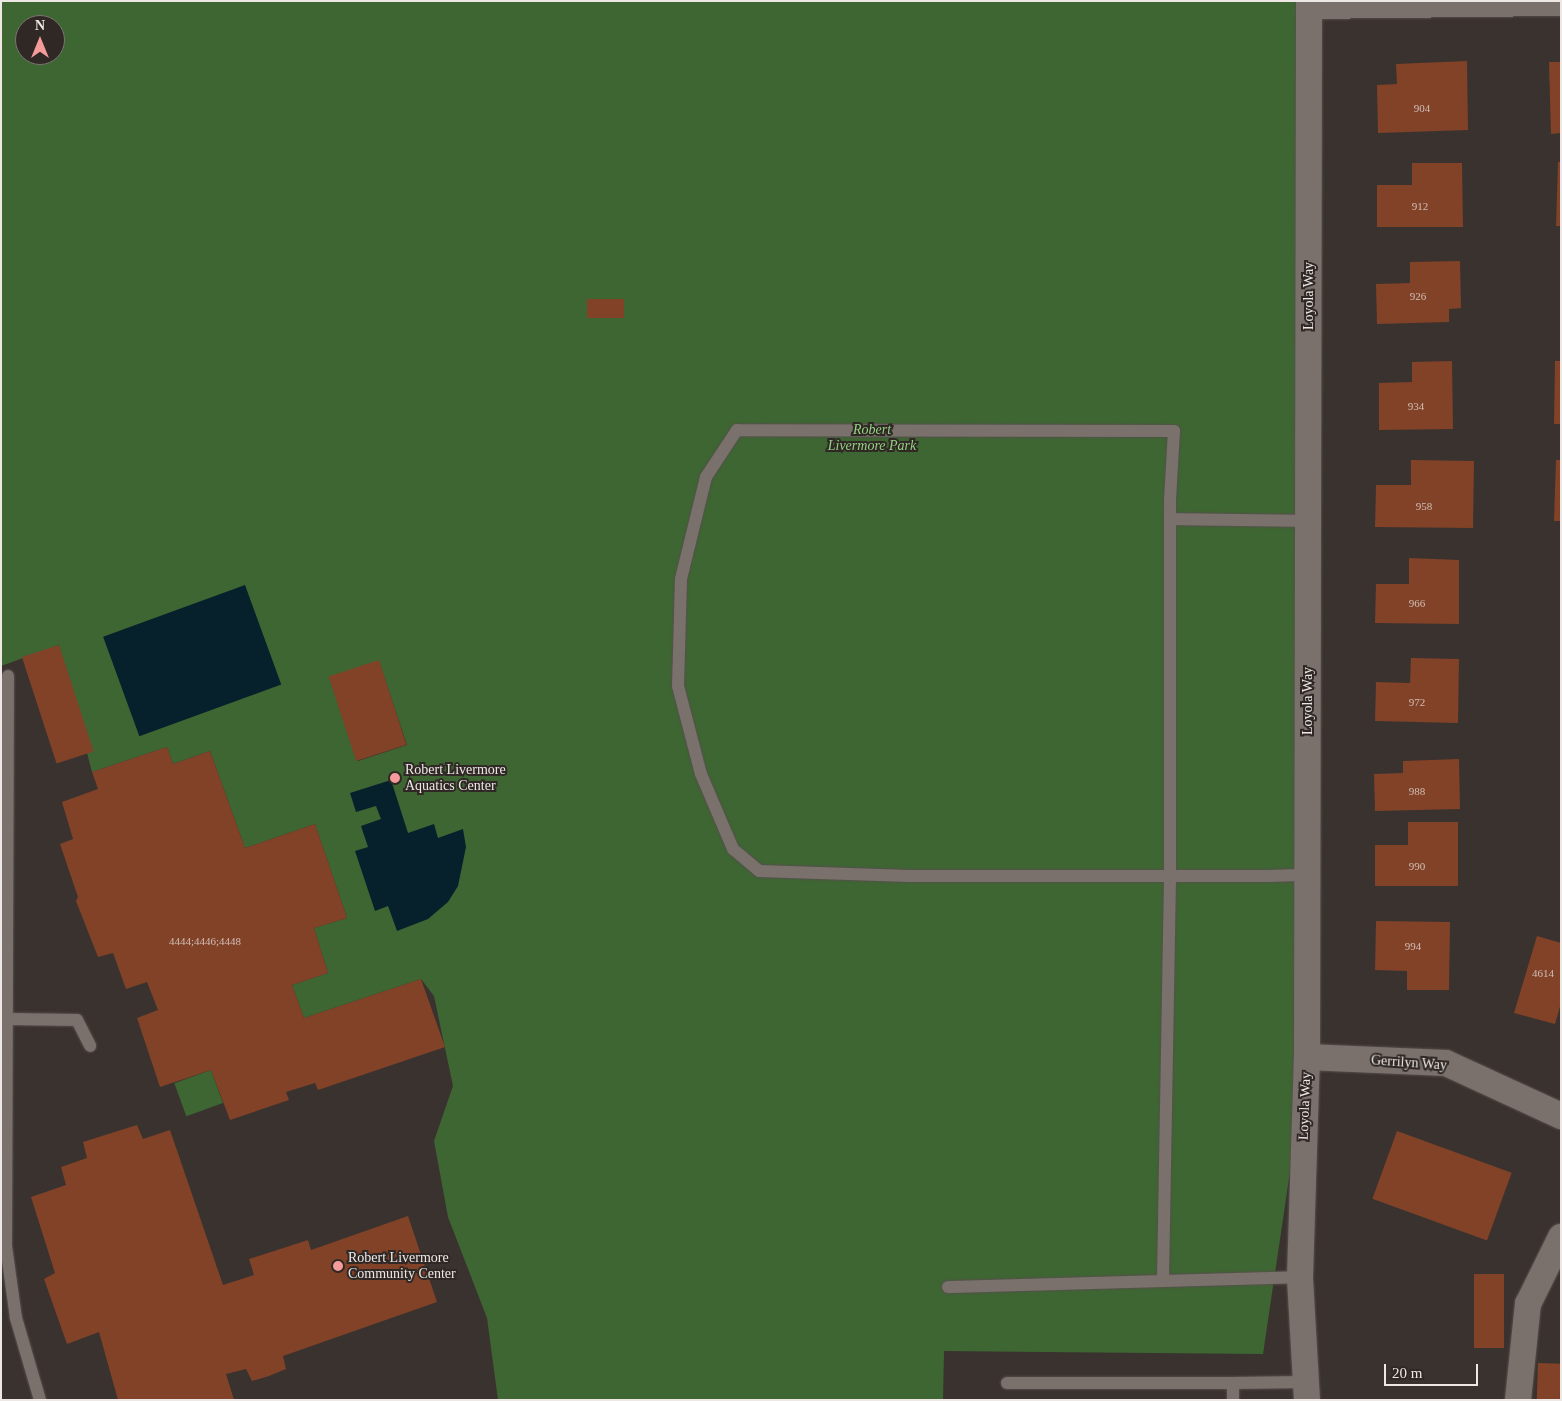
<!DOCTYPE html>
<style>
body{margin:0}
#map{position:relative;width:1562px;height:1401px;overflow:hidden;background:#3a322f;font-family:"Times New Roman",serif}
div>[style]{position:absolute}
.green>*{inset:0;background:#3e6632;transform-origin:0 0}
.water>*{inset:0;background:#06212c;transform-origin:0 0}
.building>*{inset:0;background:#814228;transform-origin:0 0}
.roads{filter:drop-shadow(0 0 1px #564f4d) drop-shadow(0 0 1px #564f4d)}
.service>*{height:12px;margin:-6px;padding:0 6px;transform-origin:6px;border-radius:6px;background:#7a716d}
.minor>*{height:26px;margin:-13px;padding:0 13px;transform-origin:13px;border-radius:13px;background:#7a716d}
.dots>*{width:14px;height:14px;translate:-50% -50%;box-sizing:border-box;border:2px solid #2f2825;border-radius:50%}
span{translate:-50% -50%;white-space:nowrap;text-align:center;line-height:1.15;-webkit-text-stroke:4px #2f2825;paint-order:stroke}
.number-label{font-size:11px;color:#d2beb6}
.number-label span{-webkit-text-stroke-width:0}
.street-label{font-size:14px;color:#ede8e6}
.park-label{font-size:14px;color:#94d283;font-style:italic}
.poi-label{font-size:14px;color:#ede8e6}
.left{translate:0 -50%;text-align:left}
.frame{position:absolute;inset:0;border:2px solid #ede8e6;pointer-events:none}
.north{position:absolute;left:15px;top:15px;width:50px;height:50px;box-sizing:border-box;background:#2f2825;border:1px solid #7b7572;border-radius:50%;rotate:0deg;font-size:14px;font-weight:700;line-height:20px;text-align:center;color:#ede8e6}
.north::after{content:'';display:block;margin:auto;width:18px;height:22px;background:#f59b9b;clip-path:polygon(50% 0,100% 100%,50% 72%,0 100%)}
.scale{position:absolute;left:1384px;top:1364px;width:94px;height:22px;box-sizing:border-box;border:2px solid #ede8e6;border-top:0;padding-left:6px;font-size:15px;line-height:18px;white-space:nowrap;color:#ede8e6;-webkit-text-stroke:4px #2f2825;paint-order:stroke}
</style>
<div id="map">
<div class="green">
<i style="clip-path:polygon(evenodd,1px 1px,1309px 1px,1307px 1057px,1263px 1354px,944px 1351px,943px 1400px,498px 1400px,487px 1318px,448px 1217px,434px 1141px,453px 1086px,434px 996px,421px 979px,304px 1018px,292px 985px,328px 973px,314px 928px,347px 918px,315px 824px,245px 848px,210px 751px,173px 764px,167px 747px,92px 772px,59px 645px,1px 666px,1px 1px,25px 25px,55px 25px,55px 55px,25px 55px,25px 25px,1px 1px,379px 661px,407px 745px,358px 761px,329px 677px,379px 661px)"></i>
<i style="left:211px;top:1070px;width:35px;height:39px;rotate:70deg"></i>
</div>
<div class="water">
<i style="left:245px;top:585px;width:106px;height:151px;rotate:70deg"></i>
<i style="clip-path:polygon(391px 780px,408px 833px,434px 824px,438px 838px,463px 829px,466px 847px,458px 886px,448px 902px,428px 919px,397px 931px,388px 906px,375px 911px,355px 851px,368px 847px,361px 826px,381px 819px,376px 806px,356px 812px,350px 793px)"></i>
</div>
<div class="building">
<i style="clip-path:polygon(1467px 61px,1468px 130px,1378px 133px,1377px 85px,1397px 84px,1396px 64px)"></i>
<i style="clip-path:polygon(1549px 62px,1561px 62px,1561px 133px,1551px 134px)"></i>
<i style="clip-path:polygon(1558px 162px,1561px 162px,1561px 226px,1556px 226px)"></i>
<i style="clip-path:polygon(1412px 163px,1462px 163px,1463px 227px,1377px 227px,1377px 185px,1412px 185px)"></i>
<i style="clip-path:polygon(1460px 261px,1461px 308px,1449px 309px,1449px 322px,1377px 324px,1376px 284px,1410px 283px,1410px 262px)"></i>
<i style="left:587px;top:299px;width:37px;height:19px"></i>
<i style="clip-path:polygon(1452px 361px,1453px 429px,1379px 430px,1379px 383px,1412px 382px,1412px 362px)"></i>
<i style="clip-path:polygon(1555px 361px,1561px 361px,1561px 424px,1554px 424px)"></i>
<i style="clip-path:polygon(1411px 460px,1474px 461px,1473px 528px,1375px 527px,1376px 485px,1411px 485px)"></i>
<i style="clip-path:polygon(1556px 460px,1561px 460px,1561px 521px,1554px 521px)"></i>
<i style="clip-path:polygon(1409px 558px,1459px 560px,1459px 624px,1375px 623px,1376px 584px,1409px 584px)"></i>
<i style="left:59px;top:645px;width:112px;height:39px;rotate:72deg"></i>
<i style="clip-path:polygon(1411px 658px,1459px 659px,1458px 723px,1375px 721px,1376px 682px,1410px 683px)"></i>
<i style="left:379px;top:660px;width:89px;height:53px;rotate:72deg"></i>
<i style="clip-path:polygon(167px 747px,173px 764px,210px 751px,245px 848px,315px 824px,347px 918px,314px 928px,328px 973px,292px 985px,304px 1018px,421px 979px,445px 1047px,318px 1090px,315px 1083px,286px 1092px,289px 1100px,230px 1120px,211px 1070px,160px 1087px,137px 1018px,158px 1010px,147px 982px,126px 989px,113px 953px,98px 957px,76px 901px,78px 897px,60px 844px,73px 839px,62px 802px,98px 789px,92px 772px)"></i>
<i style="clip-path:polygon(1459px 759px,1460px 809px,1375px 811px,1374px 774px,1403px 773px,1403px 761px)"></i>
<i style="clip-path:polygon(1408px 822px,1458px 822px,1458px 886px,1375px 886px,1375px 845px,1408px 845px)"></i>
<i style="clip-path:polygon(1376px 921px,1450px 922px,1449px 990px,1407px 990px,1407px 971px,1375px 970px)"></i>
<i style="clip-path:polygon(1537px 936px,1561px 943px,1561px 1003px,1555px 1024px,1514px 1013px)"></i>
<i style="clip-path:polygon(137px 1125px,143px 1139px,170px 1130px,223px 1285px,254px 1275px,249px 1259px,308px 1240px,311px 1250px,408px 1216px,437px 1302px,283px 1356px,286px 1369px,269px 1376px,252px 1381px,246px 1369px,226px 1374px,234px 1400px,118px 1400px,99px 1332px,67px 1344px,44px 1279px,55px 1273px,31px 1197px,66px 1185px,61px 1167px,87px 1158px,83px 1142px)"></i>
<i style="left:1397px;top:1131px;width:122px;height:72px;rotate:20deg"></i>
<i style="left:1474px;top:1274px;width:30px;height:74px"></i>
<i style="left:1538px;top:1363px;width:23px;height:37px;rotate:2deg"></i>
</div>
<div class="roads">
<div class="service">
<i style="left:1170px;top:519px;width:138px;rotate:0.8deg"></i>
<i style="left:8px;top:676px;width:570px;rotate:90.2deg"></i>
<i style="left:6px;top:1246px;width:73px;rotate:82.1deg"></i>
<i style="left:16px;top:1318px;width:85px;rotate:73.7deg"></i>
<i style="left:8px;top:1019px;width:69px;rotate:0.8deg"></i>
<i style="left:77px;top:1020px;width:29px;rotate:63deg"></i>
<i style="left:1163px;top:1280px;width:404px;rotate:-89deg"></i>
<i style="left:1170px;top:876px;width:376px;rotate:-90deg"></i>
<i style="left:1170px;top:500px;width:69px;rotate:-86.7deg"></i>
<i style="left:1174px;top:431px;width:437px;rotate:-179.9deg"></i>
<i style="left:737px;top:430px;width:56px;rotate:123.4deg"></i>
<i style="left:706px;top:477px;width:105px;rotate:103.8deg"></i>
<i style="left:681px;top:579px;width:107px;rotate:91.6deg"></i>
<i style="left:678px;top:686px;width:91px;rotate:75.4deg"></i>
<i style="left:701px;top:774px;width:82px;rotate:66.9deg"></i>
<i style="left:733px;top:849px;width:34px;rotate:40deg"></i>
<i style="left:759px;top:871px;width:150px;rotate:1.9deg"></i>
<i style="left:909px;top:876px;width:360px"></i>
<i style="left:1269px;top:876px;width:38px;rotate:-2deg"></i>
<i style="left:948px;top:1287px;width:352px;rotate:-1.6deg"></i>
<i style="left:1007px;top:1383px;width:226px"></i>
<i style="left:1233px;top:1400px;width:17px;rotate:-90deg"></i>
<i style="left:1233px;top:1383px;width:74px;rotate:-0.8deg"></i>
</div>
<div class="minor">
<i style="left:1309px;top:6px;width:252px;rotate:-0.7deg"></i>
<i style="left:1307px;top:1057px;width:139px;rotate:2.5deg"></i>
<i style="left:1446px;top:1063px;width:127px;rotate:24.7deg"></i>
<i style="left:1307px;top:1400px;width:123px;rotate:-93.3deg"></i>
<i style="left:1300px;top:1277px;width:220px;rotate:-88.2deg"></i>
<i style="left:1307px;top:1057px;width:1056px;rotate:-89.89deg"></i>
<i style="left:1518px;top:1400px;width:97px;rotate:-84.1deg"></i>
<i style="left:1528px;top:1304px;width:75px;rotate:-63.8deg"></i>
</div>
</div>
<div class="dots">
<i style="left:395px;top:778px;background:#f59b9b"></i>
<i style="left:338px;top:1266px;background:#f59b9b"></i>
</div>
<div class="number-label">
<span style="left:1422px;top:108px">904</span>
<span style="left:1420px;top:206px">912</span>
<span style="left:1418px;top:296px">926</span>
<span style="left:1416px;top:406px">934</span>
<span style="left:1424px;top:506px">958</span>
<span style="left:1417px;top:603px">966</span>
<span style="left:1417px;top:702px">972</span>
<span style="left:1417px;top:791px">988</span>
<span style="left:1417px;top:866px">990</span>
<span style="left:205px;top:941px">4444;4446;4448</span>
<span style="left:1413px;top:946px">994</span>
<span style="left:1543px;top:973px">4614</span>
</div>
<div class="street-label">
<span style="left:1309px;top:296px;rotate:-90deg">Loyola Way</span>
<span style="left:1308px;top:701px;rotate:-90deg">Loyola Way</span>
<span style="left:1409px;top:1063px;rotate:4deg">Gerrilyn Way</span>
<span style="left:1305px;top:1106px;rotate:-88deg">Loyola Way</span>
</div>
<div class="park-label">
<span style="left:872px;top:438px">Robert<br>Livermore Park</span>
</div>
<div class="poi-label">
<span class="left" style="left:405px;top:778px">Robert Livermore<br>Aquatics Center</span>
<span class="left" style="left:348px;top:1266px">Robert Livermore<br>Community Center</span>
</div>
<div class="frame"></div>
<div class="north">N</div>
<div class="scale">20 m</div>
</div>
